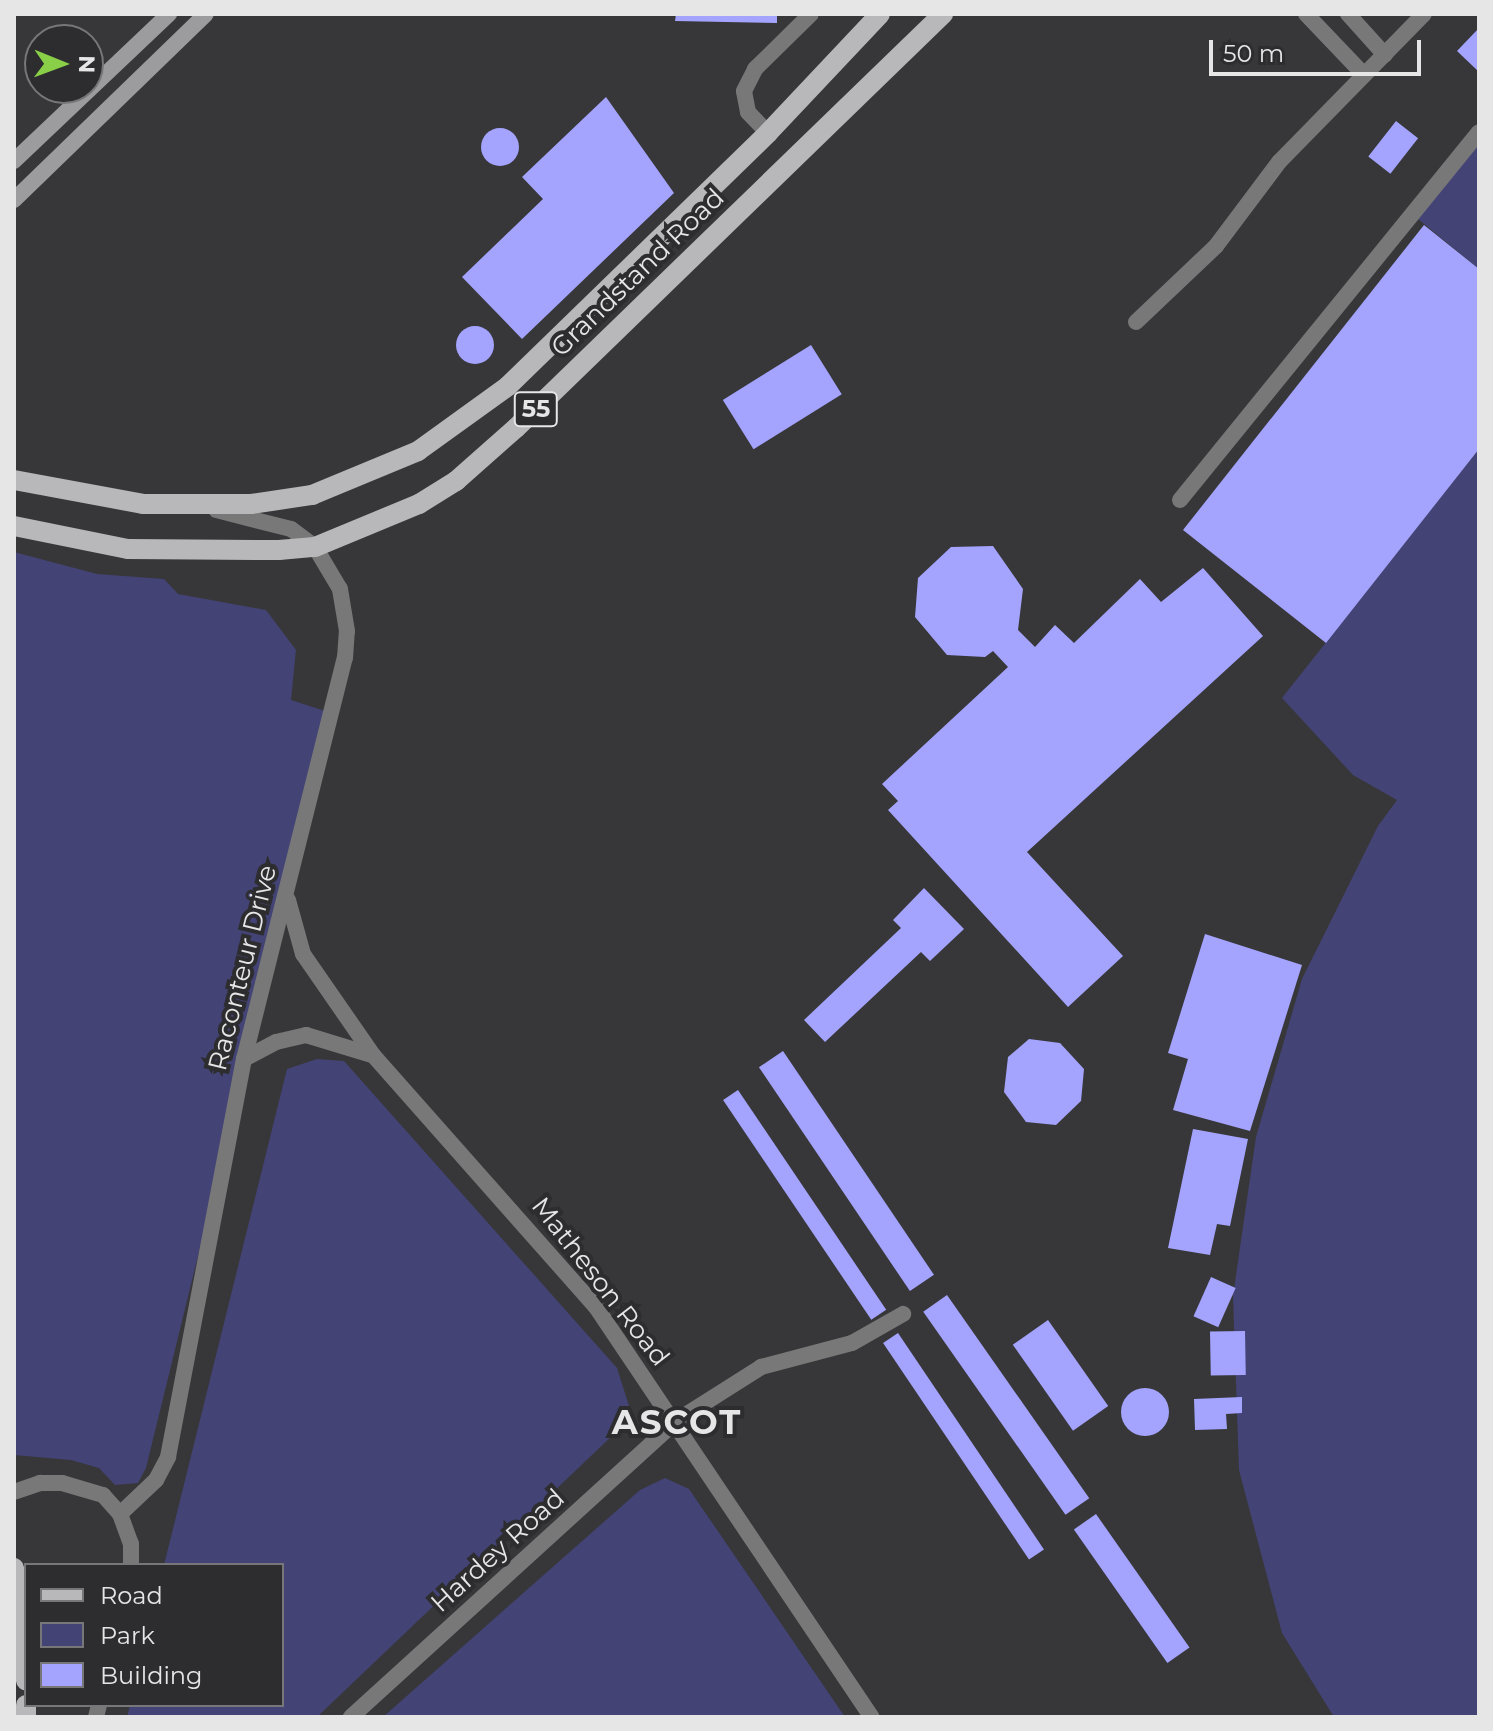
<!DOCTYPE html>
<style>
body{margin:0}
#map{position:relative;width:1493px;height:1731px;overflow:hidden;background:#373739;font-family:Montserrat,sans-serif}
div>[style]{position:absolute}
.green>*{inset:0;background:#434376}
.building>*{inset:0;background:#a4a4ff;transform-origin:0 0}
.round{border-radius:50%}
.lane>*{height:16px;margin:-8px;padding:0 8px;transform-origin:8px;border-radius:8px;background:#787879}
.street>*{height:16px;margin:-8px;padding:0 8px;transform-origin:8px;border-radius:8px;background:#787879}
.secondary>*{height:16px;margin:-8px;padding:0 8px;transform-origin:8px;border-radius:8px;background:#9c9c9e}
.primary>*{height:20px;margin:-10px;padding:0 10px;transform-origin:10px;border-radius:10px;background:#b8b8ba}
span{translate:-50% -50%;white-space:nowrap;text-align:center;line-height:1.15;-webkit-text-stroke:8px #2d2d2f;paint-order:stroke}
.shield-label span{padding:2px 6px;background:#2d2d2f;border:2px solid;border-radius:6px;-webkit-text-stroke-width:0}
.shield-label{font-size:24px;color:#e6e6e7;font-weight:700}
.street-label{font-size:26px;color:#e6e6e7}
.district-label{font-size:34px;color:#e6e6e7;font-weight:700;letter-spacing:2px}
.frame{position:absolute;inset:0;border:16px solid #e6e6e7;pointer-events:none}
.legend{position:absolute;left:24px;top:1563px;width:260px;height:144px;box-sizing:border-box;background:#2d2d2f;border:2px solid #777779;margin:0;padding:10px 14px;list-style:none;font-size:24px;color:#e6e6e7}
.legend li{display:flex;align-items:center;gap:16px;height:40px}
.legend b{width:40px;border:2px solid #777779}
.north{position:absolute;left:24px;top:24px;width:80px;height:80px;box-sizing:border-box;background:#2d2d2f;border:2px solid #777779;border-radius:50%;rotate:91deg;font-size:22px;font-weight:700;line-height:32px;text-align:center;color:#e6e6e7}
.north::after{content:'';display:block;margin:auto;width:28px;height:36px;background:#89cf48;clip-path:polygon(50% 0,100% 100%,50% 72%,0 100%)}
.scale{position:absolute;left:1209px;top:40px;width:212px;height:36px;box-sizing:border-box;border:4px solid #e6e6e7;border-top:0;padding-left:10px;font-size:24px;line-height:28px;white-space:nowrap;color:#e6e6e7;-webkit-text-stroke:6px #2d2d2f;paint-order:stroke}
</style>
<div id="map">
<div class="green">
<i style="clip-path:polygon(1479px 132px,1479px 269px,1412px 214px)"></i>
<i style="clip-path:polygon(1479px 449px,1479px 1717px,1334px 1717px,1282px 1633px,1239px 1470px,1233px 1296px,1256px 1137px,1302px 979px,1378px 826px,1397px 800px,1353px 775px,1282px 698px)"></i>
<i style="clip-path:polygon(14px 552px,97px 574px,164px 579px,178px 594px,266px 610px,296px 650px,291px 700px,331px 713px,146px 1468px,138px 1483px,115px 1485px,99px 1468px,71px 1460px,14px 1455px)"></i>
<i style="clip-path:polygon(317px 1059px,344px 1061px,617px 1368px,629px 1406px,614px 1434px,317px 1717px,127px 1717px,130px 1705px,282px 1705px,282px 1565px,164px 1565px,287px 1069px)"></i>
<i style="clip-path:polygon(665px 1478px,689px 1489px,845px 1717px,383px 1717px,640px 1490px)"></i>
</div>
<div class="building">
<i style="clip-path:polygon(676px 14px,777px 14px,777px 23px,675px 21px)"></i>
<i style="clip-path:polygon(1479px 28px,1479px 72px,1457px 51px)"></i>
<i style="clip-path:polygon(606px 97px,674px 193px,522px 339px,462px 277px,543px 199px,522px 177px)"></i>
<i style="left:1396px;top:121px;width:28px;height:45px;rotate:38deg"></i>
<i class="round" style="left:481px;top:128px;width:38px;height:38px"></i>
<i style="clip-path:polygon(1424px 225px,1479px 269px,1479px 449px,1326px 643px,1183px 530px)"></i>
<i class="round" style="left:456px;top:326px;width:38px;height:38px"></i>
<i style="left:811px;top:345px;width:58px;height:104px;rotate:58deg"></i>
<i style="clip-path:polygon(993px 546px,1023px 589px,1018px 630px,1035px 647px,1055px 625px,1074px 643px,1140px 579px,1161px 602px,1203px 568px,1263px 636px,1027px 852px,1123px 956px,1068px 1007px,888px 810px,898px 801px,882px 784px,1008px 667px,993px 651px,985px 657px,947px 655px,915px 617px,918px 578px,951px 547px)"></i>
<i style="clip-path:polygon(924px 888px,964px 929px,930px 961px,921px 952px,825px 1042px,804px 1020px,901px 928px,893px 920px)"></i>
<i style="clip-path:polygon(1205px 934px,1302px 965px,1250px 1131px,1173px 1110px,1188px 1059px,1168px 1053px)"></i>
<i style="clip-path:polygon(1029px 1039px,1060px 1043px,1084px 1069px,1081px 1101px,1056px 1125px,1026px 1122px,1004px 1092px,1008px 1057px)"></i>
<i style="left:783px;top:1051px;width:270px;height:29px;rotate:56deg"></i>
<i style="left:738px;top:1090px;width:265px;height:18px;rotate:56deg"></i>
<i style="clip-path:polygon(1193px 1129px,1248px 1139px,1230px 1226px,1217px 1224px,1210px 1255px,1168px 1248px)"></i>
<i style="left:1211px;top:1277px;width:27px;height:43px;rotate:24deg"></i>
<i style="left:947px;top:1295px;width:248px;height:29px;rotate:55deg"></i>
<i style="left:1048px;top:1320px;width:105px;height:43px;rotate:55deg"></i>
<i style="left:1245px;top:1331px;width:44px;height:35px;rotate:89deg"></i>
<i style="left:898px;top:1333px;width:261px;height:18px;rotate:56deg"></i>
<i class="round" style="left:1121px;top:1388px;width:48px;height:48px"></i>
<i style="clip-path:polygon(1242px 1397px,1242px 1413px,1226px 1414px,1227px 1429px,1195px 1430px,1194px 1399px)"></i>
<i style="left:1096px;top:1514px;width:163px;height:27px;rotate:55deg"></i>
</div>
<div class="lane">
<i style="left:1306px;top:14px;width:84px;rotate:46.4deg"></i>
<i style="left:1348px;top:14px;width:55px;rotate:47.9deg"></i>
<i style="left:768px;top:133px;width:29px;rotate:-134deg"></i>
<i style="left:748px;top:112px;width:21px;rotate:-101deg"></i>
<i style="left:744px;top:91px;width:25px;rotate:-63deg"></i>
<i style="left:755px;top:69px;width:78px;rotate:-44.5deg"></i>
<i style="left:1136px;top:322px;width:110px;rotate:-43.5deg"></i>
<i style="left:1216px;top:246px;width:105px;rotate:-53.1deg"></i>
<i style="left:1279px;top:162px;width:207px;rotate:-45.6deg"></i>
<i style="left:1180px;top:500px;width:474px;rotate:-50.9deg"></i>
<i style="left:676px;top:1421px;width:101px;rotate:-32.4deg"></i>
<i style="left:761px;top:1367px;width:94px;rotate:-14.8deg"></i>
<i style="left:852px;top:1343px;width:59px;rotate:-29.6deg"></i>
</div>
<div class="street">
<i style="left:288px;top:900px;width:56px;rotate:74.5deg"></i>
<i style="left:303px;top:954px;width:123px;rotate:55.3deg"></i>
<i style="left:373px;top:1055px;width:337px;rotate:48.5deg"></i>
<i style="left:596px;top:1307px;width:494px;rotate:56.1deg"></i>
<i style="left:244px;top:1059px;width:36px;rotate:-28deg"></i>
<i style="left:276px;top:1042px;width:31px;rotate:-13deg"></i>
<i style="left:306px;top:1035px;width:69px;rotate:16.9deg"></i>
<i style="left:14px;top:1492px;width:28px;rotate:-19deg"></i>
<i style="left:40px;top:1483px;width:22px"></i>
<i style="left:62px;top:1483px;width:43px;rotate:16.3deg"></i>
<i style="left:103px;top:1495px;width:25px;rotate:48deg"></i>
<i style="left:120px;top:1514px;width:32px;rotate:70deg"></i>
<i style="left:131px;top:1544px;width:21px;rotate:90deg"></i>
<i style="left:120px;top:1514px;width:50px;rotate:-43.4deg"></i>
<i style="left:156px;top:1480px;width:26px;rotate:-62deg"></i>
<i style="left:168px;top:1457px;width:405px;rotate:-79.2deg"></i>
<i style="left:244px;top:1059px;width:414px;rotate:-75.9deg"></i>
<i style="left:345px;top:658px;width:27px;rotate:-86deg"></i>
<i style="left:347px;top:631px;width:43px;rotate:-99.5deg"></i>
<i style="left:340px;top:589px;width:49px;rotate:-120.8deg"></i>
<i style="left:315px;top:547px;width:30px;rotate:-143deg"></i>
<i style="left:291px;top:529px;width:77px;rotate:-165.8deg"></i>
<i style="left:96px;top:1717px;width:12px;rotate:-76deg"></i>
<i style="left:351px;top:1717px;width:440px;rotate:-42.3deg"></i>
</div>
<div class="secondary">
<i style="left:14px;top:161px;width:214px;rotate:-43.5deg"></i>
<i style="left:14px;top:200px;width:267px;rotate:-44.1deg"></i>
</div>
<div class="primary">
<i style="left:14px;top:480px;width:131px;rotate:10.5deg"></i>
<i style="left:143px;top:504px;width:108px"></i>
<i style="left:251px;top:504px;width:62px;rotate:-8.4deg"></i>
<i style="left:312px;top:495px;width:115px;rotate:-22.5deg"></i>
<i style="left:418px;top:451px;width:111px;rotate:-35.8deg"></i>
<i style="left:508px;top:386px;width:363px;rotate:-44.2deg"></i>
<i style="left:768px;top:133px;width:163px;rotate:-46.7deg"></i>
<i style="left:14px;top:526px;width:116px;rotate:11.4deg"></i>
<i style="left:128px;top:549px;width:151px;rotate:0.4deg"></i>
<i style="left:279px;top:550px;width:36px;rotate:-5deg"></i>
<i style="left:315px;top:547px;width:113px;rotate:-22.5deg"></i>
<i style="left:419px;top:504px;width:44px;rotate:-31.9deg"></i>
<i style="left:456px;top:481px;width:80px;rotate:-41.5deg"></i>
<i style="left:516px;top:428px;width:595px;rotate:-44.11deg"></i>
<i style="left:14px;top:1568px;width:113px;rotate:83.9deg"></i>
<i style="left:26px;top:1717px;width:12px;rotate:-90deg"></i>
</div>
<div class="shield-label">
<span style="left:536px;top:409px">55</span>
</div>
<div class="street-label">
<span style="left:638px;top:273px;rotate:-44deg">Grandstand Road</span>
<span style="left:243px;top:968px;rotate:-76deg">Raconteur Drive</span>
<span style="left:600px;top:1282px;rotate:52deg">Matheson Road</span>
<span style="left:498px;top:1551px;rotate:-42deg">Hardey Road</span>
</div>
<div class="district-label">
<span style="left:677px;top:1423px">ASCOT</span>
</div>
<div class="frame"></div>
<ul class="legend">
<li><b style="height:10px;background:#b8b8ba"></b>Road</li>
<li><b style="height:22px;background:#434376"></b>Park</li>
<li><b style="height:22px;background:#a4a4ff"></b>Building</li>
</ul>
<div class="north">N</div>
<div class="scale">50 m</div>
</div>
